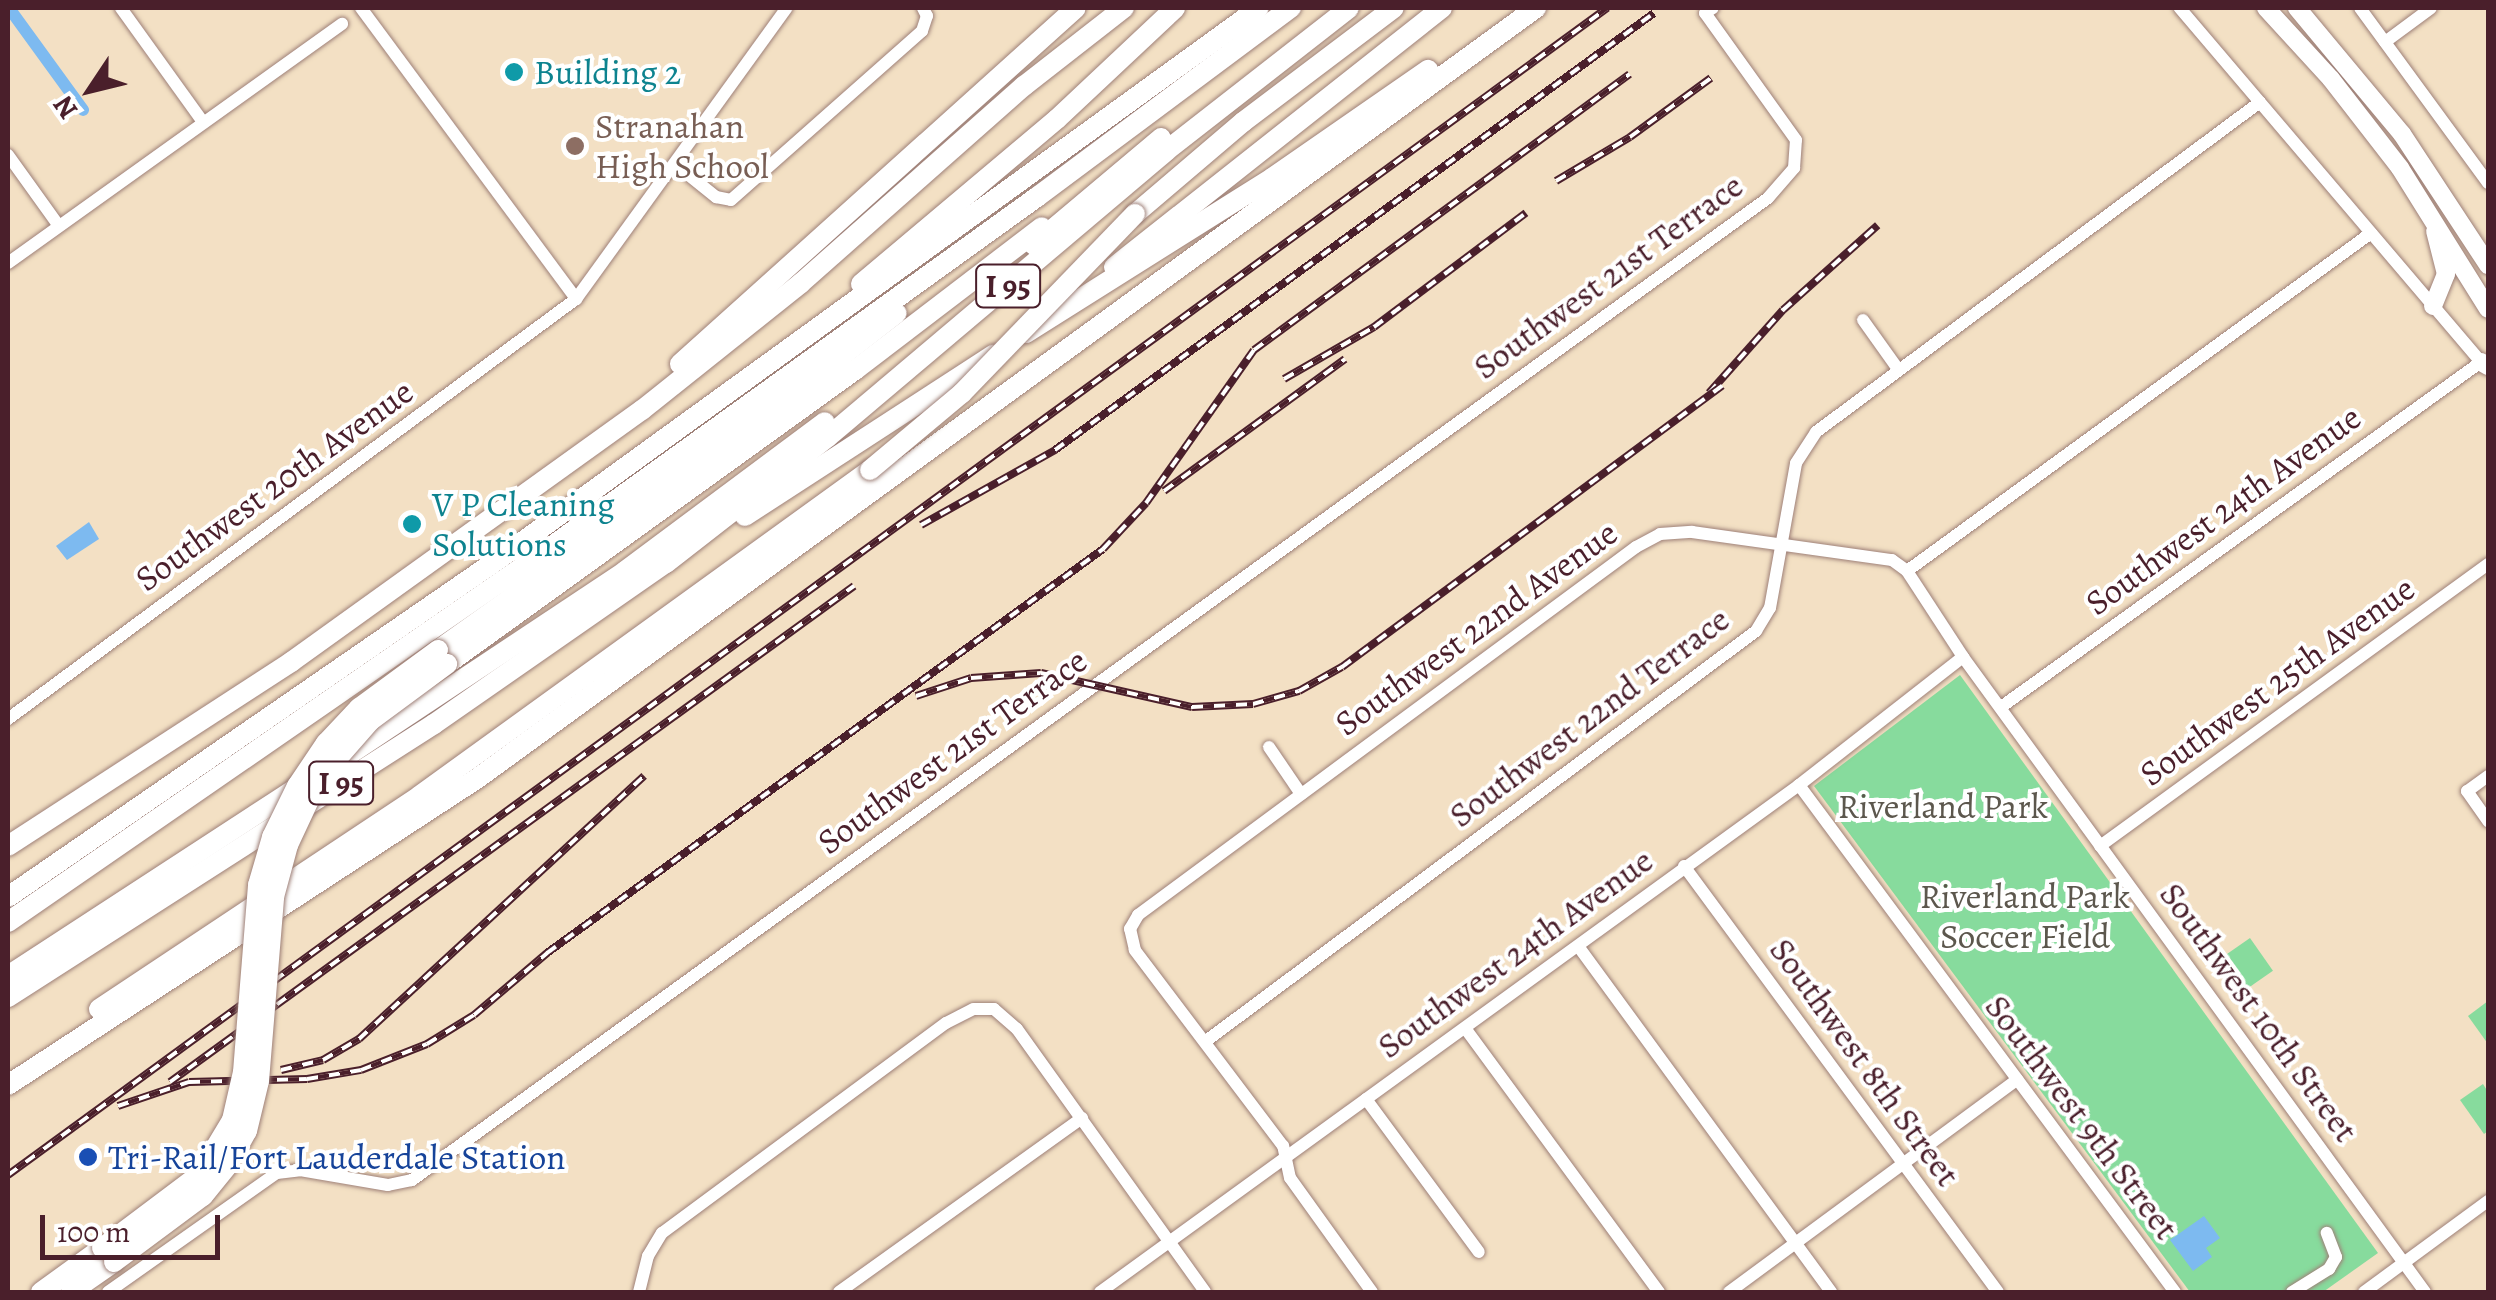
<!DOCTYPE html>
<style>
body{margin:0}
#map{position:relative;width:2496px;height:1300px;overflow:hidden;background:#f3e0c4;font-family:Alegreya,serif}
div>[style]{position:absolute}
.green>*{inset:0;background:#87db9d;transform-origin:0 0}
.water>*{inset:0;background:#7dbaf0}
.canal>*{height:12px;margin:-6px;padding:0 6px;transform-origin:6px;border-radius:6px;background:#7dbaf0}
.roads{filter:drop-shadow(0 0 2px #9e8078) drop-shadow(0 0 2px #9e8078)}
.minor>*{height:12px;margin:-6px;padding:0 6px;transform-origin:6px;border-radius:6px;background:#fff}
.major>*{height:18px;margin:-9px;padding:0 9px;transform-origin:9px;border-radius:9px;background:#fff}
.highway>*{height:20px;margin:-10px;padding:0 10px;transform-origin:10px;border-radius:10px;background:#fff}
.rail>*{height:8px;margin-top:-4px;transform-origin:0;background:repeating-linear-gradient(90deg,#fff 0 11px,#4a1f2b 0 22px);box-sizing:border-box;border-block:2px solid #4a1f2b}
.bridges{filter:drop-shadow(0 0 2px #9e8078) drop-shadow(0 0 2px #9e8078)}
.highway-bridge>*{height:20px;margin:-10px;padding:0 10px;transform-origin:10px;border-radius:10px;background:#fff}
.dots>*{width:28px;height:28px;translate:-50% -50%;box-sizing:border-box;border:5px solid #fff;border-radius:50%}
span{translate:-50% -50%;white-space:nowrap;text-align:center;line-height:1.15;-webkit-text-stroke:8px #fff;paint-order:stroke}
.shield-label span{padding:2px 8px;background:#fff;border:2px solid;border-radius:8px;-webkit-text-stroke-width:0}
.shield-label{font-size:32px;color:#4a1f2b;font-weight:700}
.culture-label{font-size:35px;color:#0d838f}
.left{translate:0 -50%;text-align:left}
.education-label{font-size:35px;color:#785e54}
.street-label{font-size:35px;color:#4a1f2b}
.park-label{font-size:35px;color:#5c574d}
.transit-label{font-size:35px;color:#164399}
.frame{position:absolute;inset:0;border:10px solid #4a1f2b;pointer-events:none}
.north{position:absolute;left:40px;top:40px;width:100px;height:100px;-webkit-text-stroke:8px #fff;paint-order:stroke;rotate:235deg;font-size:28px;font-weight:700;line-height:40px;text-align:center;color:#4a1f2b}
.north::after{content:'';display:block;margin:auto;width:35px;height:45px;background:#4a1f2b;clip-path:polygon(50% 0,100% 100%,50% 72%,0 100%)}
.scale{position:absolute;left:40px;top:1215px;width:180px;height:45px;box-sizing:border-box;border:5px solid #4a1f2b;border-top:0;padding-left:12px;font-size:30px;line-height:35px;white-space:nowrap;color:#4a1f2b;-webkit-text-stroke:8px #fff;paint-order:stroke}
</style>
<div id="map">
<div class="green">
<i style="clip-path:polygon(1960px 675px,2378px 1253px,2323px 1292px,2190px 1292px,1814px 786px)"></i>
<i style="left:2250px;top:938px;width:40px;height:32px;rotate:55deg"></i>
<i style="clip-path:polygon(2488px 1001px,2488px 1044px,2468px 1016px)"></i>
<i style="clip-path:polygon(2483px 1084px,2488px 1092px,2488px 1131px,2484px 1134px,2460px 1100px)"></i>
</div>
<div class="water">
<i style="clip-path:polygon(89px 522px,99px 539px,67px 560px,56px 546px)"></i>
<i style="clip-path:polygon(2204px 1216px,2220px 1238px,2206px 1248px,2212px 1257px,2193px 1271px,2170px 1240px)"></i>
</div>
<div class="canal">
<i style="left:9px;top:8px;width:126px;rotate:54deg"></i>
</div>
<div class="roads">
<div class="minor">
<i style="left:121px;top:8px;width:140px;rotate:54.3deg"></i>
<i style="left:361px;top:8px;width:362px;rotate:53.5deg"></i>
<i style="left:2360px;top:8px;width:217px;rotate:53.8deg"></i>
<i style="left:2385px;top:42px;width:57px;rotate:-36.5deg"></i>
<i style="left:8px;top:155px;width:87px;rotate:54.3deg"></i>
<i style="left:675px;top:164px;width:53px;rotate:38.8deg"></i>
<i style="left:716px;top:197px;width:15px;rotate:11deg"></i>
<i style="left:731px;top:200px;width:255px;rotate:-41.5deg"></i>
<i style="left:922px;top:31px;width:16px;rotate:-72deg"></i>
<i style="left:927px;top:16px;width:9px;rotate:-117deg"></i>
<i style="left:8px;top:263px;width:411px;rotate:-35.6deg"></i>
<i style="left:1863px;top:320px;width:60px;rotate:54.5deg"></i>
<i style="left:1907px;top:571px;width:103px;rotate:56.9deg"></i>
<i style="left:1963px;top:657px;width:785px;rotate:53.96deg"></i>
<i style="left:2001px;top:707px;width:591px;rotate:-35.71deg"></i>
<i style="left:2481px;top:362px;width:465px;rotate:-130.4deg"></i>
<i style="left:8px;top:719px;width:706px;rotate:-36.48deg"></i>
<i style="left:576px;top:299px;width:359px;rotate:-54.1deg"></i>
<i style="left:1269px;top:747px;width:57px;rotate:55.8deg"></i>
<i style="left:2488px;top:776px;width:26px;rotate:144deg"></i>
<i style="left:2467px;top:791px;width:37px;rotate:55deg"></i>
<i style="left:1799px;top:785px;width:631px;rotate:53.44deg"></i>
<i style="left:2100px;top:846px;width:480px;rotate:-36deg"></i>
<i style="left:1684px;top:866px;width:529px;rotate:53.61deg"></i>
<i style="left:1578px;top:946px;width:429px;rotate:53.8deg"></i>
<i style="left:1465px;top:1028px;width:328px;rotate:53.7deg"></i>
<i style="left:1206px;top:1041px;width:686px;rotate:-36.7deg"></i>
<i style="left:1756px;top:631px;width:27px;rotate:-59deg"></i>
<i style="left:1770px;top:608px;width:147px;rotate:-79.8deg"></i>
<i style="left:1796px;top:463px;width:37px;rotate:-57deg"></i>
<i style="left:1816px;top:432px;width:553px;rotate:-36.62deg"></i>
<i style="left:1366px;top:1099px;width:190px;rotate:53.6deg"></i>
<i style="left:108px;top:1292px;width:207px;rotate:-35.2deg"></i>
<i style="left:277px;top:1173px;width:23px;rotate:-7deg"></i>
<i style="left:300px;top:1170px;width:89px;rotate:9.7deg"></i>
<i style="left:388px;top:1185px;width:25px;rotate:-12deg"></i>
<i style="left:412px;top:1180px;width:1674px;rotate:-35.91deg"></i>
<i style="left:1768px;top:198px;width:40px;rotate:-49deg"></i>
<i style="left:1794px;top:168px;width:28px;rotate:-86deg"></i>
<i style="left:1796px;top:140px;width:156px;rotate:-125.6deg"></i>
<i style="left:1705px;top:13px;width:9px;rotate:-32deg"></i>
<i style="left:639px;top:1292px;width:37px;rotate:-76deg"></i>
<i style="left:648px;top:1256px;width:27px;rotate:-59deg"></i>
<i style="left:662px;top:1233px;width:353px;rotate:-36.5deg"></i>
<i style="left:946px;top:1023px;width:31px;rotate:-27deg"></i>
<i style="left:974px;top:1009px;width:20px"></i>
<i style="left:994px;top:1009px;width:30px;rotate:41deg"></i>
<i style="left:1017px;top:1029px;width:323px;rotate:54.4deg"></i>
<i style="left:839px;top:1292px;width:299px;rotate:-35.6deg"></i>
<i style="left:1100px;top:1292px;width:864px;rotate:-35.95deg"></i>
<i style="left:1799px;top:785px;width:208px;rotate:-38deg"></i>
<i style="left:1372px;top:1292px;width:140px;rotate:-125.7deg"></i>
<i style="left:1290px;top:1178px;width:33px;rotate:-102deg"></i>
<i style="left:1283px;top:1146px;width:246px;rotate:-127.1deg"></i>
<i style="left:1135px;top:950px;width:22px;rotate:-103deg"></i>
<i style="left:1130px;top:929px;width:16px;rotate:-60deg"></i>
<i style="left:1138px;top:915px;width:619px;rotate:-36.46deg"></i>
<i style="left:1636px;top:547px;width:27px;rotate:-28deg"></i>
<i style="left:1660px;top:534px;width:32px;rotate:-4deg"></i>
<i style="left:1692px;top:532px;width:202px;rotate:8deg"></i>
<i style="left:1892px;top:560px;width:19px;rotate:36deg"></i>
<i style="left:1907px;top:571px;width:574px;rotate:-36.07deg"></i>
<i style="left:1729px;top:1292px;width:358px;rotate:-36.4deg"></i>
<i style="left:2292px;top:1292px;width:44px;rotate:-31.9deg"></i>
<i style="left:2329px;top:1269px;width:14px;rotate:-60deg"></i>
<i style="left:2336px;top:1257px;width:26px;rotate:-111deg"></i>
<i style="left:2364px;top:1292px;width:154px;rotate:-36.3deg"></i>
</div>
<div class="major">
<i style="left:2266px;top:8px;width:96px;rotate:47.5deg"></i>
<i style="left:2331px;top:79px;width:113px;rotate:52.2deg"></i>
<i style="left:2400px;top:168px;width:166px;rotate:58deg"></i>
<i style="left:2297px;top:8px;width:164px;rotate:50.2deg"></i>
<i style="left:2402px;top:134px;width:157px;rotate:56.7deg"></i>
<i style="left:2433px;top:306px;width:35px;rotate:-68deg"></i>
<i style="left:2446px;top:274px;width:44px;rotate:-104.3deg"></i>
<i style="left:2481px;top:362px;width:8px;rotate:30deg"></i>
</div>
<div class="highway">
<i style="left:1135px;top:214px;width:142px;rotate:-40.4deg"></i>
<i style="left:1243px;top:122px;width:189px;rotate:-37.1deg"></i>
<i style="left:1034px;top:245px;width:166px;rotate:-40.1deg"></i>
<i style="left:1114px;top:267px;width:418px;rotate:-38.3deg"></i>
<i style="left:861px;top:284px;width:256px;rotate:-40.1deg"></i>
<i style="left:1057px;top:119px;width:162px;rotate:-43.2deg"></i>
<i style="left:1026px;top:333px;width:291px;rotate:-32.2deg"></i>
<i style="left:1272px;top:178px;width:190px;rotate:-34.7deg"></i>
<i style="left:680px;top:364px;width:532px;rotate:-41.96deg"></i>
<i style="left:745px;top:516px;width:296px;rotate:-33deg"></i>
<i style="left:438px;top:650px;width:387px;rotate:-35.5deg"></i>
<i style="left:753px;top:425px;width:182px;rotate:-37.9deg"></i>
<i style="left:447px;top:664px;width:503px;rotate:-35.78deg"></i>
<i style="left:855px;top:370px;width:235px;rotate:-37.4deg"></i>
<i style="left:341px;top:760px;width:341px;rotate:-33.6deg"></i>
<i style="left:625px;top:571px;width:249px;rotate:-36.7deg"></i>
<i style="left:8px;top:846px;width:338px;rotate:-33deg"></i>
<i style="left:291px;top:662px;width:432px;rotate:-35.7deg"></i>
<i style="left:642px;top:410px;width:203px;rotate:-38.6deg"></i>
<i style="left:801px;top:283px;width:298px;rotate:-41.5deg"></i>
<i style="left:1024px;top:86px;width:127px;rotate:-38deg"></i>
<i style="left:8px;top:897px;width:597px;rotate:-34.57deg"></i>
<i style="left:500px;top:558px;width:937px;rotate:-35.93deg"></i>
<i style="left:8px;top:922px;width:656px;rotate:-34.63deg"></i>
<i style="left:548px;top:549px;width:603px;rotate:-35.75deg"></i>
<i style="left:1037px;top:197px;width:317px;rotate:-36.7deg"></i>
<i style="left:8px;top:976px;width:348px;rotate:-33.1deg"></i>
<i style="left:8px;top:997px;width:506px;rotate:-32.65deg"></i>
<i style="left:434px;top:724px;width:282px;rotate:-34.8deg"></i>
<i style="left:666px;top:563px;width:205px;rotate:-37.9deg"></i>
<i style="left:828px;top:437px;width:443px;rotate:-40.2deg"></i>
<i style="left:1166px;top:151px;width:232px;rotate:-38deg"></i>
<i style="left:99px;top:1009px;width:384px;rotate:-33.6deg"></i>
<i style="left:419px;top:796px;width:556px;rotate:-35.86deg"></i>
<i style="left:8px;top:1085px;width:561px;rotate:-33.15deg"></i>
<i style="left:478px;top:778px;width:1309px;rotate:-36.05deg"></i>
<i style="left:41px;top:1292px;width:75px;rotate:-35.8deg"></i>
<i style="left:71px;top:1292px;width:52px;rotate:-34.9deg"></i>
</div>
</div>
<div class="rail">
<i style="left:1556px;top:181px;width:86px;rotate:-30.7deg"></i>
<i style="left:1630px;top:137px;width:100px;rotate:-36.1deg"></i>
<i style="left:1284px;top:379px;width:104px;rotate:-30deg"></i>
<i style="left:1374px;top:327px;width:190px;rotate:-36.9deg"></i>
<i style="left:1709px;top:393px;width:111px;rotate:-48.3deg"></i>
<i style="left:1783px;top:310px;width:127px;rotate:-41.8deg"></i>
<i style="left:1164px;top:491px;width:224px;rotate:-36.1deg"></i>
<i style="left:921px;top:525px;width:154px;rotate:-29.2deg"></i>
<i style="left:1055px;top:450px;width:741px;rotate:-36.11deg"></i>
<i style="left:916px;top:696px;width:58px;rotate:-18.1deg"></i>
<i style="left:971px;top:678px;width:70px;rotate:-4.1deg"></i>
<i style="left:1041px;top:673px;width:155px;rotate:12.7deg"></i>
<i style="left:1192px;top:707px;width:61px;rotate:-2.8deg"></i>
<i style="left:1253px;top:704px;width:48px;rotate:-15.8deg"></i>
<i style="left:1299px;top:691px;width:49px;rotate:-29.2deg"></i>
<i style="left:1342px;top:667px;width:473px;rotate:-36.5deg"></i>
<i style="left:281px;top:1070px;width:43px;rotate:-13.4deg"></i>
<i style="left:323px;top:1060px;width:42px;rotate:-30.3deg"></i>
<i style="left:359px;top:1039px;width:388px;rotate:-42.7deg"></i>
<i style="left:170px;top:1082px;width:845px;rotate:-35.95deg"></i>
<i style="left:118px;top:1106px;width:75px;rotate:-18.7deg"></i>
<i style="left:189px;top:1082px;width:118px;rotate:-1.5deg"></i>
<i style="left:307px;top:1079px;width:55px;rotate:-9.5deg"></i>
<i style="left:361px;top:1070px;width:71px;rotate:-21.5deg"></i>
<i style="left:427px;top:1044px;width:55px;rotate:-31.7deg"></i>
<i style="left:474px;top:1015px;width:96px;rotate:-40.3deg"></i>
<i style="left:547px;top:953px;width:687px;rotate:-36deg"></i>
<i style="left:1103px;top:549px;width:63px;rotate:-46.9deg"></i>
<i style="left:1146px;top:503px;width:187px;rotate:-54.8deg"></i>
<i style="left:1254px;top:350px;width:466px;rotate:-36.3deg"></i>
<i style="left:8px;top:1175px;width:1980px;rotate:-36.12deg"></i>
</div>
<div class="bridges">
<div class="highway-bridge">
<i style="left:870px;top:470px;width:120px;rotate:-39.9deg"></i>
<i style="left:962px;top:393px;width:249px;rotate:-46deg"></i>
<i style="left:102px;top:1248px;width:121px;rotate:-37deg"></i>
<i style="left:199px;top:1175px;width:64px;rotate:-59deg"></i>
<i style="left:232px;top:1120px;width:49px;rotate:-77.1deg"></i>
<i style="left:243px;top:1072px;width:188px;rotate:-85.4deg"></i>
<i style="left:258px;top:885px;width:50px;rotate:-73.7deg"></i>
<i style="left:272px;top:837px;width:57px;rotate:-63.9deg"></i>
<i style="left:297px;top:786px;width:52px;rotate:-56deg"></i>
<i style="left:326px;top:743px;width:48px;rotate:-46.7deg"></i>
<i style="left:359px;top:708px;width:98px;rotate:-36.3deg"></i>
<i style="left:114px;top:1262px;width:111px;rotate:-36.6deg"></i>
<i style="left:203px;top:1196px;width:40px;rotate:-51deg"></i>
<i style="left:228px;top:1165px;width:39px;rotate:-61deg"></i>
<i style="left:247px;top:1131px;width:51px;rotate:-76.5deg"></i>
<i style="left:259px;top:1081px;width:185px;rotate:-85.3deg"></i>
<i style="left:274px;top:897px;width:54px;rotate:-74.9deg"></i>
<i style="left:288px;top:845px;width:50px;rotate:-65deg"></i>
<i style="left:309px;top:800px;width:48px;rotate:-56deg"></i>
<i style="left:336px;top:760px;width:52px;rotate:-48.9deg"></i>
<i style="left:370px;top:721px;width:96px;rotate:-36.5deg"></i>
</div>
</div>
<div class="dots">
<i style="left:514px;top:72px;background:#0f9aa8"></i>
<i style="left:575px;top:146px;background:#8d6e63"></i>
<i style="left:412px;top:524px;background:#0f9aa8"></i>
<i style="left:88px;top:1157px;background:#1a4fb4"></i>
</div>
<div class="shield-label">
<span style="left:1008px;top:286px">I 95</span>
<span style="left:341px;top:783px">I 95</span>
</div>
<div class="culture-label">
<span class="left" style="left:534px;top:72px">Building 2</span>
<span class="left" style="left:432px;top:524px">V P Cleaning<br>Solutions</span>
</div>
<div class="education-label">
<span class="left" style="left:595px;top:146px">Stranahan<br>High School</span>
</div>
<div class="street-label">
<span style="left:1608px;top:276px;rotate:-36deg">Southwest 21st Terrace</span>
<span style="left:274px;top:485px;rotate:-36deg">Southwest 20th Avenue</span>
<span style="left:2223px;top:510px;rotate:-36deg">Southwest 24th Avenue</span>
<span style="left:1476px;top:628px;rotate:-36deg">Southwest 22nd Avenue</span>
<span style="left:2277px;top:681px;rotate:-36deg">Southwest 25th Avenue</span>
<span style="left:1589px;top:717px;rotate:-37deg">Southwest 22nd Terrace</span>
<span style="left:952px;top:751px;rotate:-36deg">Southwest 21st Terrace</span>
<span style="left:1515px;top:953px;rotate:-36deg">Southwest 24th Avenue</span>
<span style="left:2259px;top:1012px;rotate:54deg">Southwest 10th Street</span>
<span style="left:1865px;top:1062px;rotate:54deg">Southwest 8th Street</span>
<span style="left:2082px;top:1117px;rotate:53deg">Southwest 9th Street</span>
</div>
<div class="park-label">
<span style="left:1943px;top:806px">Riverland Park</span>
<span style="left:2025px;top:916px">Riverland Park<br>Soccer Field</span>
</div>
<div class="transit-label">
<span class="left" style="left:108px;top:1157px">Tri-Rail/Fort Lauderdale Station</span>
</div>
<div class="frame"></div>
<div class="north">N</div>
<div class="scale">100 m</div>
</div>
